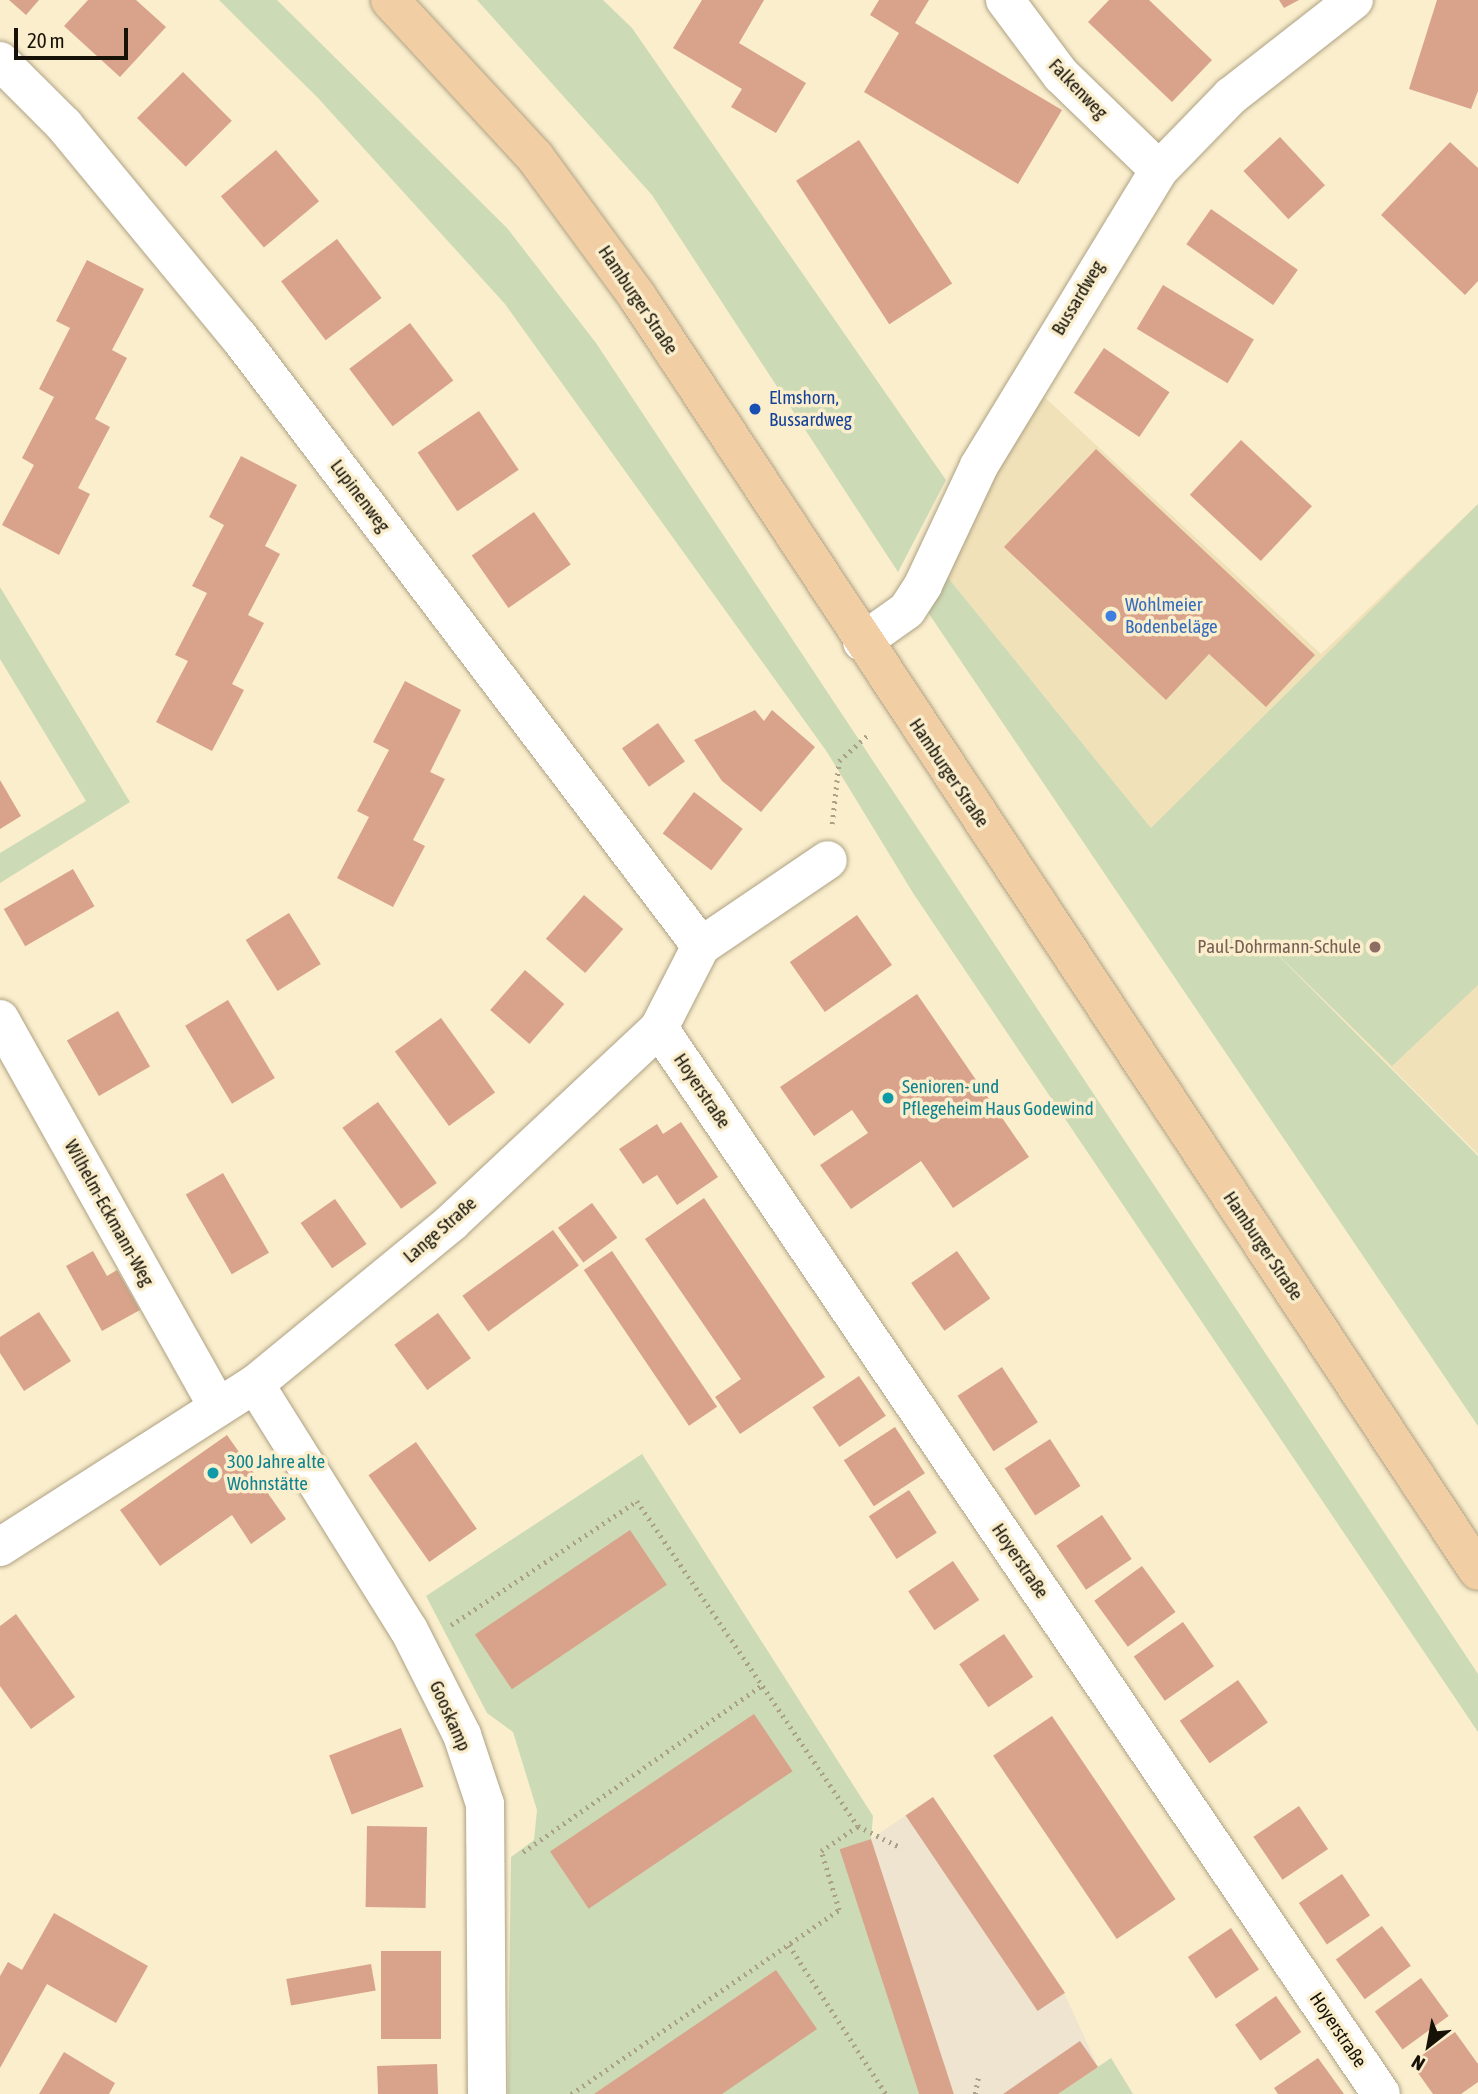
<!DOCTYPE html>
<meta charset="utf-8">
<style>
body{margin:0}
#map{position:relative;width:1478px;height:2094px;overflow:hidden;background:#faeecd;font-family:"Asap Condensed",sans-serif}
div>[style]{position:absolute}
.built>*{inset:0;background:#f0e1b9}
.industrial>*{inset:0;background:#eee4cf}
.green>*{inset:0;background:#ccdab6}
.building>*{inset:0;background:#d8a38a;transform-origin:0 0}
.path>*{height:4.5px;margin-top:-2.25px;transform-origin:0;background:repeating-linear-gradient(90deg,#a9a087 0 2px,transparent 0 7px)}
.roads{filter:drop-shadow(0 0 2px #aea284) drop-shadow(0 0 2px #aea284)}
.minor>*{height:38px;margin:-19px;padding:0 19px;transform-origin:19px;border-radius:19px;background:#fff}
.major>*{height:38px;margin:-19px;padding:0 19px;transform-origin:19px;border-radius:19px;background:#f2cea4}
.dots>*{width:19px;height:19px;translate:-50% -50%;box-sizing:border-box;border:4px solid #faeecd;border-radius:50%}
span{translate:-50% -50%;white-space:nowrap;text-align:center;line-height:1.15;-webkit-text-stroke:7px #faeecd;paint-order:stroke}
.street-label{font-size:19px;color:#161207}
.transit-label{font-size:19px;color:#164399}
.left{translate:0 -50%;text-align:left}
.shop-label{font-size:19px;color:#366cbe}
.education-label{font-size:19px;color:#785e54}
.right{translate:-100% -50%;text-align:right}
.culture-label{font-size:19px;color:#0d838f}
.north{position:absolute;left:1394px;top:2010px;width:70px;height:70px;-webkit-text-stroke:5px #faeecd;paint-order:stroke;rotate:211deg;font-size:19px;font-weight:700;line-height:28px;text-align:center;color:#161207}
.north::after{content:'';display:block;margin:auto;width:24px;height:32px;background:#161207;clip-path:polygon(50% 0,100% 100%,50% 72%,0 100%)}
.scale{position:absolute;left:14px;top:28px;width:114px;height:32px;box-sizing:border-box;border:4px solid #161207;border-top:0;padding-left:9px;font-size:21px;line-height:24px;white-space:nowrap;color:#161207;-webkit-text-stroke:5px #faeecd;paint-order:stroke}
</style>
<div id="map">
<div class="built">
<i style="clip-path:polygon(1039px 392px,1321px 654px,1478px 504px,1478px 1154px,1151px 828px,945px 574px,989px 472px)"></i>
</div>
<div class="industrial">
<i style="clip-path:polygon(933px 1797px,1064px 1993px,1098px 2067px,1058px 2094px,921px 2094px,840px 1849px,871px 1839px)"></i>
</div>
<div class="green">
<i style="clip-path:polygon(219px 0,277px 0,507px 228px,596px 343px,1478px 1674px,1478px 1732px,913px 893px,827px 752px,505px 304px,318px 98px)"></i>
<i style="clip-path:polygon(477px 0,603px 0,632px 28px,946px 480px,898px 572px,652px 195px)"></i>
<i style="clip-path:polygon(1478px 504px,1478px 985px,1392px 1066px,1257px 934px,1478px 1156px,1478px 1426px,925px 608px,945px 574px,1151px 828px)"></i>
<i style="clip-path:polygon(0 587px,130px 802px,0 883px,0 853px,86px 801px,0 659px)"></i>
<i style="clip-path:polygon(642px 1454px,873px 1816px,871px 1839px,841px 1850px,921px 2094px,508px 2094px,511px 1857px,534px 1840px,537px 1810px,513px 1732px,487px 1713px,426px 1596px)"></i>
<i style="clip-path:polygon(1111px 2058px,1133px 2094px,1058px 2094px)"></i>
</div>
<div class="building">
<i style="clip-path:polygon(9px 0,39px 0,26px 15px)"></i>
<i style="clip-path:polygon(88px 0,136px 0,166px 27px,120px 77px,64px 26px)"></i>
<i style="clip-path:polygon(702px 0,764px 0,739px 43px,806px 83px,776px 133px,731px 107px,742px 89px,673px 48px)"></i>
<i style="clip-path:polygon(879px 0,929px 0,915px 23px,1062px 110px,1018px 184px,864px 92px,899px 33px,870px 15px)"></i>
<i style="clip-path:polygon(1109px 0,1149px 0,1212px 60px,1172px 102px,1088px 22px)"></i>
<i style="clip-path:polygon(1279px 0,1299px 0,1284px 8px)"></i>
<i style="clip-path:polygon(1437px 0,1478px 0,1478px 91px,1471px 109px,1409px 89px)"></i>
<i style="left:183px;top:72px;width:69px;height:65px;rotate:45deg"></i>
<i style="left:1280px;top:137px;width:66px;height:50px;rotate:47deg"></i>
<i style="left:859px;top:140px;width:171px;height:75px;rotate:57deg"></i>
<i style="clip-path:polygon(1450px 142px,1478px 168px,1478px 281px,1465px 295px,1381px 215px)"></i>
<i style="left:276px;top:150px;width:67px;height:72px;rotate:50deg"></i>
<i style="left:1211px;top:209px;width:106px;height:43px;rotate:35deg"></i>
<i style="left:337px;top:239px;width:74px;height:70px;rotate:53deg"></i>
<i style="clip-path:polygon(87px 260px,144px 289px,112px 350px,127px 358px,95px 419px,110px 427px,78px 488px,90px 494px,59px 555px,2px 525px,34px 465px,22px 458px,54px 397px,39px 389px,70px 328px,56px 321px)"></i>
<i style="left:1163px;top:285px;width:106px;height:51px;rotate:31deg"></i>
<i style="left:410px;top:323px;width:72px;height:76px;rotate:53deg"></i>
<i style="left:1104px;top:348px;width:79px;height:54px;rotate:34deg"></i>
<i style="left:479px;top:411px;width:71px;height:74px;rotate:56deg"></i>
<i style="left:1241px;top:440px;width:97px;height:75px;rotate:43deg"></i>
<i style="clip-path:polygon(1096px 449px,1315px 655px,1266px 707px,1209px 654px,1166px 700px,1004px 547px)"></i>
<i style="clip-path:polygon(241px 456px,297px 485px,265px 546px,280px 554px,248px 615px,264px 623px,232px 684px,244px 690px,212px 751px,156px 722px,188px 661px,175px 655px,207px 593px,192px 586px,224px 525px,209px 517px)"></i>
<i style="left:534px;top:512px;width:64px;height:76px;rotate:55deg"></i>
<i style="clip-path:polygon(405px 681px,461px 710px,430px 772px,445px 779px,413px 840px,425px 846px,393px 907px,337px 878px,369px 817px,357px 811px,389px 750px,373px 742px)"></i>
<i style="clip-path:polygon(755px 710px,764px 721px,772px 710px,815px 747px,761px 812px,722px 781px,694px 740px)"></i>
<i style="left:658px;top:723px;width:47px;height:44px;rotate:55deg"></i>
<i style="clip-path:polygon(0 780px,21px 816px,0 829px)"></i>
<i style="left:694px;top:792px;width:61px;height:52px;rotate:37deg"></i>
<i style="left:73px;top:869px;width:43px;height:80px;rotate:60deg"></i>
<i style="left:584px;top:895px;width:52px;height:58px;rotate:41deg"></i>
<i style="left:289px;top:913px;width:60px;height:51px;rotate:58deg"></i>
<i style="left:857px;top:915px;width:61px;height:82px;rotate:55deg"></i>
<i style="left:525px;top:970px;width:52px;height:53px;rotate:41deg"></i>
<i style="clip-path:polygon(917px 994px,1029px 1157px,953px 1208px,921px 1161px,851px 1209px,820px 1165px,868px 1133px,852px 1110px,814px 1136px,780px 1087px)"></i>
<i style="left:228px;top:1000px;width:91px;height:50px;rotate:59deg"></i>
<i style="left:118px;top:1011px;width:64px;height:59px;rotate:60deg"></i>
<i style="left:441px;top:1018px;width:92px;height:57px;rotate:54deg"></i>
<i style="left:378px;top:1102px;width:100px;height:44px;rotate:54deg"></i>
<i style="clip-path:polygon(681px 1122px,718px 1177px,677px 1205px,657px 1175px,643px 1184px,619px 1149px,657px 1124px,663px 1134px)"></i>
<i style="left:223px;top:1173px;width:92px;height:43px;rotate:60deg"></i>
<i style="clip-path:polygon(704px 1198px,825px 1377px,740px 1434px,715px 1397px,741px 1379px,645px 1239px)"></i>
<i style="left:335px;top:1199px;width:55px;height:42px;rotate:55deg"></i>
<i style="left:592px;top:1203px;width:43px;height:42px;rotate:54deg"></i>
<i style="left:553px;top:1230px;width:44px;height:112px;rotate:54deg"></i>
<i style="clip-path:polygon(93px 1251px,107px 1276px,117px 1270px,140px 1310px,102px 1331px,66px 1266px)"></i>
<i style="left:612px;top:1251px;width:188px;height:34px;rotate:56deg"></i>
<i style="left:957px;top:1251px;width:58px;height:56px;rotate:55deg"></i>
<i style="clip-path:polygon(39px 1312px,71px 1361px,24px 1391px,0 1353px,0 1337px)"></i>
<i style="left:438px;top:1313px;width:56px;height:54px;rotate:54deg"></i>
<i style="left:1002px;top:1367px;width:66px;height:53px;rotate:57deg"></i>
<i style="left:859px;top:1376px;width:48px;height:56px;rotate:56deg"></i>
<i style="left:895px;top:1427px;width:55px;height:61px;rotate:57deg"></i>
<i style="clip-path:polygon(227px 1435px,286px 1519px,251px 1544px,232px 1515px,160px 1566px,120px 1510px)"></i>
<i style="left:1050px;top:1439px;width:56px;height:54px;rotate:57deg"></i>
<i style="left:416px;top:1442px;width:106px;height:58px;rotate:55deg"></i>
<i style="left:909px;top:1490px;width:51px;height:48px;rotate:57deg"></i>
<i style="left:1102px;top:1515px;width:53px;height:55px;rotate:56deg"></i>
<i style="left:630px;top:1530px;width:66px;height:187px;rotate:56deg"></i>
<i style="left:953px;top:1561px;width:47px;height:54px;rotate:56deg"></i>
<i style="left:1142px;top:1566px;width:57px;height:59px;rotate:54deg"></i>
<i style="clip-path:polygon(16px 1614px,75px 1697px,31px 1729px,0 1686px,0 1626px)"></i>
<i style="left:1183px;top:1622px;width:54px;height:60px;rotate:55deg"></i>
<i style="left:1004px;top:1634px;width:52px;height:54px;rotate:56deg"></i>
<i style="left:1238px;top:1680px;width:52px;height:71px;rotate:55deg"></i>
<i style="left:754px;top:1714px;width:69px;height:246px;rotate:56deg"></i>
<i style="left:1052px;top:1716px;width:221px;height:71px;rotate:56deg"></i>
<i style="left:401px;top:1728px;width:63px;height:77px;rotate:69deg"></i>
<i style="left:933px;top:1797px;width:236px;height:33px;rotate:56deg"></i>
<i style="left:1299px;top:1806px;width:52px;height:55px;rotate:56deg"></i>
<i style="left:367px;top:1826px;width:60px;height:81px;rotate:1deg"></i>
<i style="left:871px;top:1839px;width:268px;height:33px;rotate:72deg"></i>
<i style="left:1342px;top:1874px;width:50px;height:52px;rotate:56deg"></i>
<i style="clip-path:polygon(54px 1913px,148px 1966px,116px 2023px,47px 1984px,0 2068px,0 1976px,8px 1962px,22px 1970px)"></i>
<i style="left:1382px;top:1926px;width:49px;height:57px;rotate:54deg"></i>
<i style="left:1231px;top:1928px;width:50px;height:52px;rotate:56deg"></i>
<i style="left:381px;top:1951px;width:60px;height:88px"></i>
<i style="left:371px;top:1964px;width:27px;height:86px;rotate:80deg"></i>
<i style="clip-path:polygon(776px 1970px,817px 2029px,722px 2094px,594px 2094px)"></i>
<i style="left:1421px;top:1978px;width:47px;height:57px;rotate:54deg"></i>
<i style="left:1276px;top:1996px;width:44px;height:50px;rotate:55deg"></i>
<i style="clip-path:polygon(1455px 2032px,1478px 2064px,1478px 2082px,1461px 2094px,1433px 2094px,1411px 2063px)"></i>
<i style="clip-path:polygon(1080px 2041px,1098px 2067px,1058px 2094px,1003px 2094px)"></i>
<i style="clip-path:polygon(64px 2052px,115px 2083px,109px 2094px,39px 2094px)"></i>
<i style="clip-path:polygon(1318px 2058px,1344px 2094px,1278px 2094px,1274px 2088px)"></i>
<i style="left:437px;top:2064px;width:30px;height:60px;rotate:88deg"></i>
</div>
<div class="path">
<i style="left:832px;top:824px;width:63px;rotate:-83.7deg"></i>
<i style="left:839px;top:761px;width:40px;rotate:-42deg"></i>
<i style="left:451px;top:1625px;width:224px;rotate:-33.7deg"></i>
<i style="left:637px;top:1501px;width:393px;rotate:55.8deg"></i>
<i style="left:858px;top:1826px;width:49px;rotate:26.6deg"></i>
<i style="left:523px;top:1852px;width:292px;rotate:-34.9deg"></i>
<i style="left:789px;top:1945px;width:178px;rotate:56.9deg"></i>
<i style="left:571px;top:2094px;width:325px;rotate:-34.5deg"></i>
<i style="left:839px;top:1910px;width:62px;rotate:-107deg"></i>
<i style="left:821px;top:1851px;width:45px;rotate:-34deg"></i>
<i style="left:975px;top:2094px;width:16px;rotate:-79deg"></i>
</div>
<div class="roads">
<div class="minor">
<i style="left:1005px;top:0;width:94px;rotate:53.3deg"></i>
<i style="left:1061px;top:75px;width:136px;rotate:44.1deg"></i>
<i style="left:0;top:61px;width:91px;rotate:45deg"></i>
<i style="left:64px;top:125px;width:275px;rotate:50.5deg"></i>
<i style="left:239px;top:337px;width:764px;rotate:52.82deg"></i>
<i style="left:862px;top:642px;width:55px;rotate:-35.4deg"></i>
<i style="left:907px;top:610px;width:30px;rotate:-57deg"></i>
<i style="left:923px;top:585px;width:132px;rotate:-64.8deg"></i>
<i style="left:979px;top:466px;width:346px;rotate:-58.7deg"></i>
<i style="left:1159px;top:170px;width:103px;rotate:-45.8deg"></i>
<i style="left:1231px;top:96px;width:156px;rotate:-38deg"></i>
<i style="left:0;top:1019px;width:445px;rotate:60.7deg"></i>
<i style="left:659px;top:1028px;width:1287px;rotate:55.89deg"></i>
<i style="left:255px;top:1384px;width:290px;rotate:58deg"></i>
<i style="left:409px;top:1630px;width:118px;rotate:63.2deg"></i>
<i style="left:462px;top:1735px;width:73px;rotate:71.6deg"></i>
<i style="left:485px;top:1804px;width:290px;rotate:89.6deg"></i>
<i style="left:0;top:1547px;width:303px;rotate:-32.6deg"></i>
<i style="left:255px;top:1384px;width:255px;rotate:-39.4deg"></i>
<i style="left:452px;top:1222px;width:284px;rotate:-43.1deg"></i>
<i style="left:659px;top:1028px;width:92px;rotate:-62.9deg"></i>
<i style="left:701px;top:946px;width:153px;rotate:-34.1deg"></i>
</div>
<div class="major">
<i style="left:390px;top:0;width:214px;rotate:47.3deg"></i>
<i style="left:535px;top:157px;width:172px;rotate:53.7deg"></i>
<i style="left:637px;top:296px;width:1527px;rotate:56.59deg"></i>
</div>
</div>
<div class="dots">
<i style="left:755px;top:409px;background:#1a4fb4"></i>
<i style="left:1111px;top:616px;background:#3f7fe0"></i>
<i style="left:1375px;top:947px;background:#8d6e63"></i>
<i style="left:888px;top:1098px;background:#0f9aa8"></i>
<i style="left:213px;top:1473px;background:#0f9aa8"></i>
</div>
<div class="street-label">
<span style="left:1078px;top:89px;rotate:46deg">Falkenweg</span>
<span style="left:1078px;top:298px;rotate:-59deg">Bussardweg</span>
<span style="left:638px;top:300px;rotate:56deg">Hamburger Straße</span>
<span style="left:360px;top:496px;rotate:53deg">Lupinenweg</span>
<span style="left:949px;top:773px;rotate:56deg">Hamburger Straße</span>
<span style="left:702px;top:1091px;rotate:56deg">Hoyerstraße</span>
<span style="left:109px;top:1213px;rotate:61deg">Wilhelm-Eckmann-Weg</span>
<span style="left:440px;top:1230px;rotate:-41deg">Lange Straße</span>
<span style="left:1263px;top:1246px;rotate:56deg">Hamburger Straße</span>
<span style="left:1020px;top:1561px;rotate:56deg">Hoyerstraße</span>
<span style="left:450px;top:1716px;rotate:66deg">Gooskamp</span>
<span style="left:1338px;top:2030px;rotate:56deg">Hoyerstraße</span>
</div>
<div class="transit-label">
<span class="left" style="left:769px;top:409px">Elmshorn,<br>Bussardweg</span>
</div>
<div class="shop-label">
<span class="left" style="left:1125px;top:616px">Wohlmeier<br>Bodenbeläge</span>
</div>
<div class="education-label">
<span class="right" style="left:1361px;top:947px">Paul-Dohrmann-Schule</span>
</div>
<div class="culture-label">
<span class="left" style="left:902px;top:1098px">Senioren- und<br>Pflegeheim Haus Godewind</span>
<span class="left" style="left:227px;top:1473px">300 Jahre alte<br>Wohnstätte</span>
</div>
<div class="north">N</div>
<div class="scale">20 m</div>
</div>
